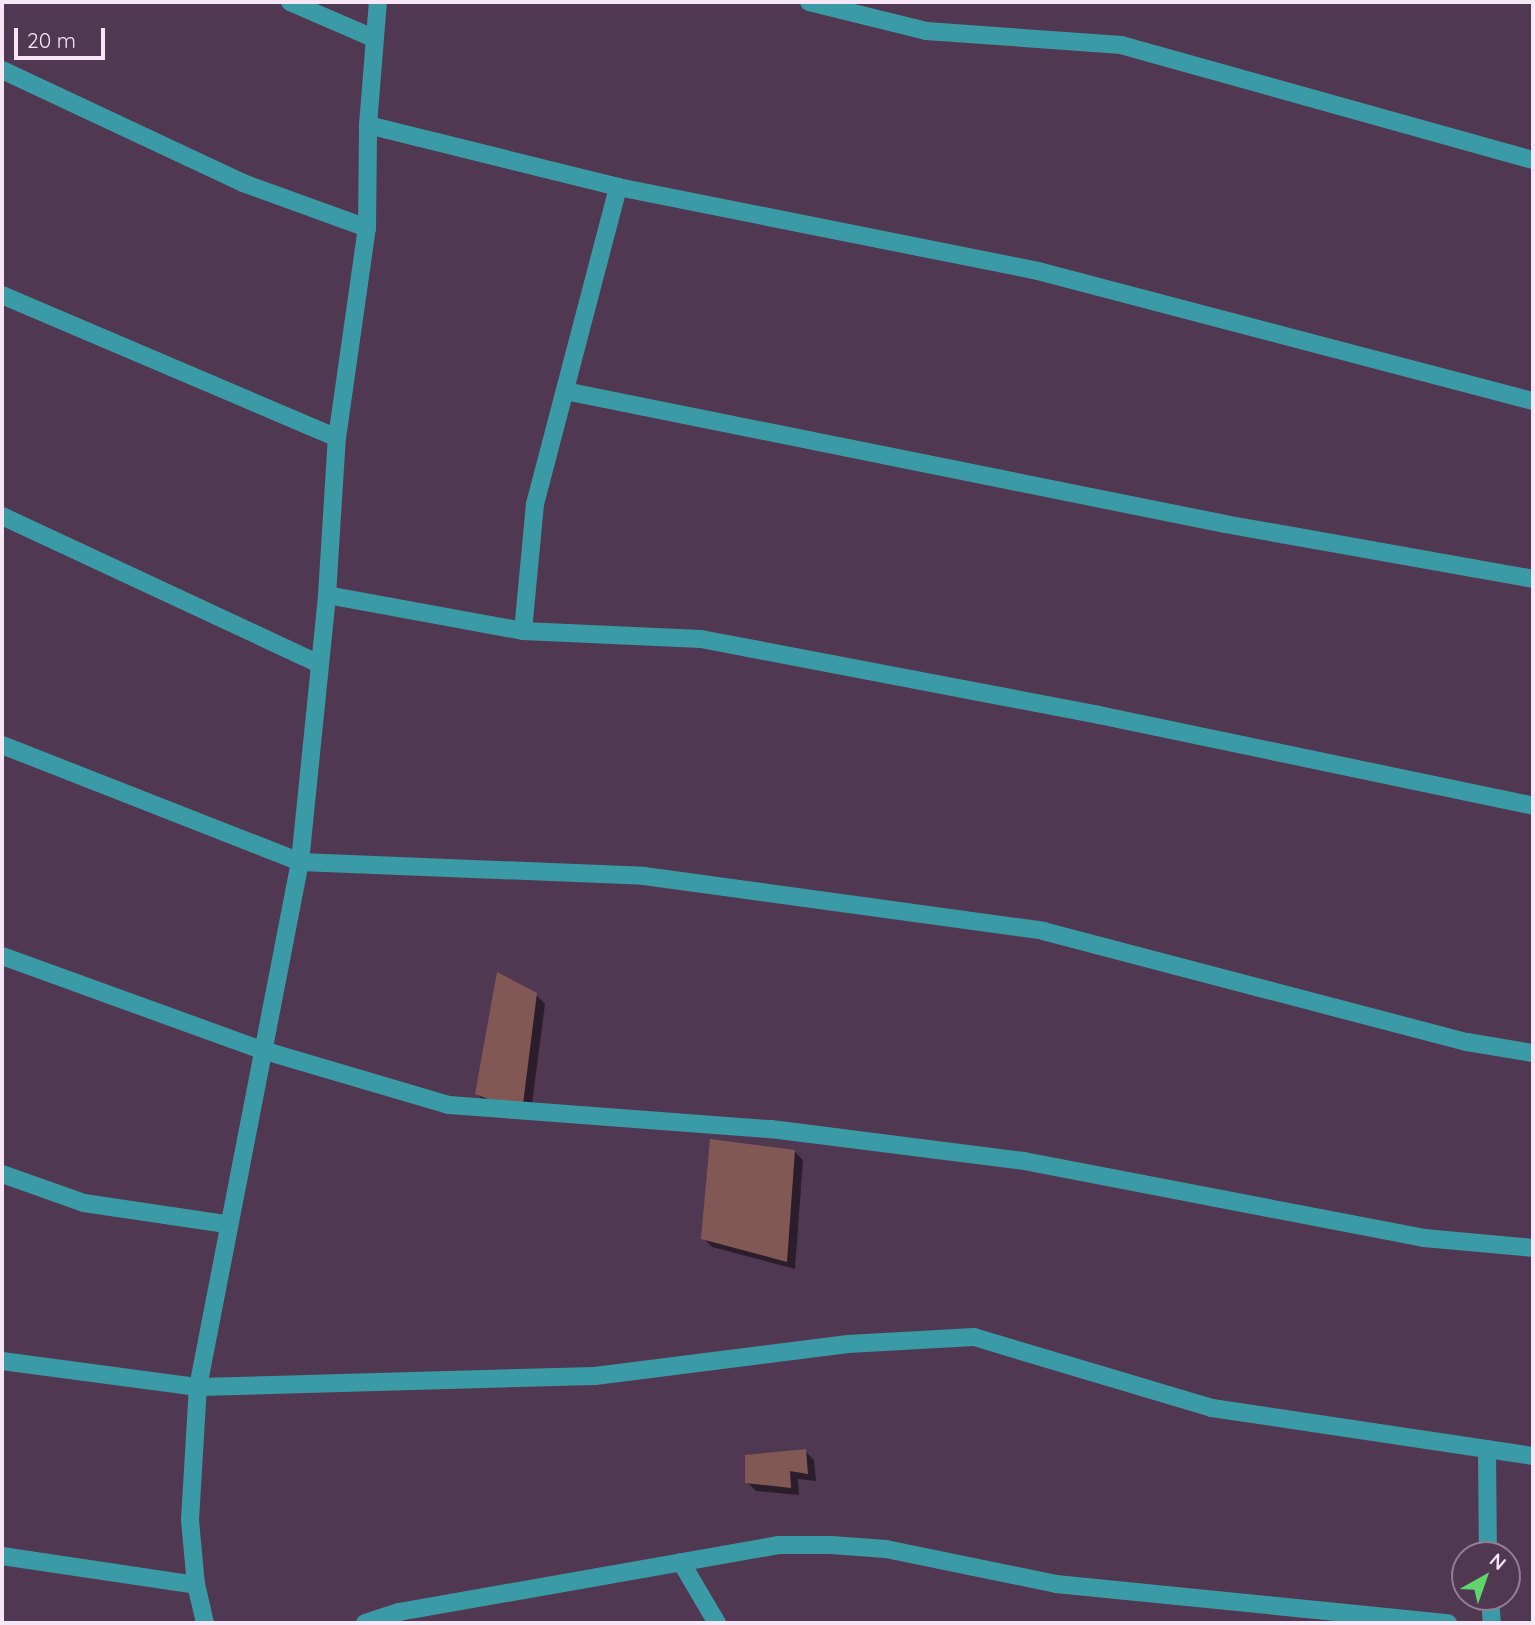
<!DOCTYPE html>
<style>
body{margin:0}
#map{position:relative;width:1535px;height:1625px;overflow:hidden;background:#513852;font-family:Quicksand,sans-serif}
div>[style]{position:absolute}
.shadow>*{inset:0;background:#0007}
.building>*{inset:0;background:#815854}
.minor>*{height:18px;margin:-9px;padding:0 9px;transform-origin:9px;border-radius:9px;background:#3a9ba6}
span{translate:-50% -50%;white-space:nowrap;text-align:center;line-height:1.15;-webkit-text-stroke:7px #513852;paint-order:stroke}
.frame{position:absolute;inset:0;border:4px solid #f6e6f6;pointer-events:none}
.north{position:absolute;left:1451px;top:1541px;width:70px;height:70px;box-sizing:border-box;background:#513852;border:2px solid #937e94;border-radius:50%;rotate:40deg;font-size:19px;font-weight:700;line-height:28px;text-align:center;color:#f6e6f6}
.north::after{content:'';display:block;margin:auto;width:24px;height:32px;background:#5fd56b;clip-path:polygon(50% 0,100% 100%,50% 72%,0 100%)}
.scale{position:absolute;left:14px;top:28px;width:91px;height:32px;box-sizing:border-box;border:4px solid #f6e6f6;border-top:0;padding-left:9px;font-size:21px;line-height:24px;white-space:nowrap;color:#f6e6f6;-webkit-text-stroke:5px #513852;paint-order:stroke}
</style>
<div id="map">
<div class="shadow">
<i style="clip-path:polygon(536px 995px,545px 1004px,530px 1119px,485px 1102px,476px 1093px)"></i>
<i style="clip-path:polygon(794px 1151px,803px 1160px,795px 1269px,712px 1247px,703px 1238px)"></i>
<i style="clip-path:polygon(805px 1451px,814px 1460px,816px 1481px,798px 1479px,799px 1495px,756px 1491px,747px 1482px)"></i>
</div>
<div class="building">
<i style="clip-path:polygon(497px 972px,537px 993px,522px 1112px,475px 1094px)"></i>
<i style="clip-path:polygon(710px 1139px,795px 1150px,787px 1262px,701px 1239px)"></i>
<i style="clip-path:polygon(806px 1449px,808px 1474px,790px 1471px,791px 1488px,745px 1483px,745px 1455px)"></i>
</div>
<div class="minor">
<i style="left:290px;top:2px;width:90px;rotate:23.4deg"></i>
<i style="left:809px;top:2px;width:121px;rotate:13.9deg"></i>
<i style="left:926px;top:31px;width:196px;rotate:4.1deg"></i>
<i style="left:1121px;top:45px;width:428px;rotate:15.6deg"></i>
<i style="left:2px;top:70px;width:266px;rotate:25.1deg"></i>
<i style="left:243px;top:183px;width:132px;rotate:19.9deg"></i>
<i style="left:368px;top:125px;width:258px;rotate:13.9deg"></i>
<i style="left:618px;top:187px;width:428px;rotate:11.3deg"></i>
<i style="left:1038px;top:271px;width:512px;rotate:14.72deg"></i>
<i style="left:2px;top:295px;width:364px;rotate:23.1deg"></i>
<i style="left:565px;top:391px;width:673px;rotate:11.39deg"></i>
<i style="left:1225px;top:524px;width:313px;rotate:10.1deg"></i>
<i style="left:2px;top:516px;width:348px;rotate:25deg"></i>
<i style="left:327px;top:595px;width:199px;rotate:10.4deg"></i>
<i style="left:523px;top:631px;width:178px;rotate:2.6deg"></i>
<i style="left:701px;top:639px;width:405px;rotate:10.8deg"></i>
<i style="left:1099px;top:715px;width:443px;rotate:11.8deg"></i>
<i style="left:523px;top:631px;width:128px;rotate:-84.6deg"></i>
<i style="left:535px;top:504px;width:328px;rotate:-75.3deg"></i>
<i style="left:2px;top:745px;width:320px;rotate:21.4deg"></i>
<i style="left:300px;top:862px;width:344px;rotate:2.3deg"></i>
<i style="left:644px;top:876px;width:403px;rotate:7.8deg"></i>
<i style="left:1043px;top:931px;width:438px;rotate:14.7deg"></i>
<i style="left:1467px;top:1042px;width:67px;rotate:9.5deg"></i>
<i style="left:2px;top:956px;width:276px;rotate:19.9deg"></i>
<i style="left:262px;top:1050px;width:195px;rotate:16.4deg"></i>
<i style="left:449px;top:1105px;width:323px;rotate:4.3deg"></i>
<i style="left:771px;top:1129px;width:255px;rotate:7.2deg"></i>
<i style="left:1024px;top:1161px;width:407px;rotate:10.9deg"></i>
<i style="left:1424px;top:1238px;width:109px;rotate:5.2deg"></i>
<i style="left:2px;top:1174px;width:87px;rotate:19.5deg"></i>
<i style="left:84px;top:1203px;width:144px;rotate:8.4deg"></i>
<i style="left:2px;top:1361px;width:198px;rotate:7.6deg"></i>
<i style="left:198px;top:1387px;width:397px;rotate:-1.6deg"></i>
<i style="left:595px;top:1376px;width:255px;rotate:-7.2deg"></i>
<i style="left:848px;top:1344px;width:126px;rotate:-3.2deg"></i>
<i style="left:974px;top:1337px;width:248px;rotate:16.6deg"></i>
<i style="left:1212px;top:1408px;width:325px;rotate:8.5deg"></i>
<i style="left:1487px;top:1449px;width:106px;rotate:89.5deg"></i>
<i style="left:2px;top:1556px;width:196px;rotate:8.5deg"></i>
<i style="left:681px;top:1562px;width:71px;rotate:59.5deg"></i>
<i style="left:1490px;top:1597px;width:26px;rotate:86deg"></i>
<i style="left:205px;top:1623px;width:39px;rotate:-103deg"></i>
<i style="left:196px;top:1585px;width:65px;rotate:-95.3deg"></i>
<i style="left:190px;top:1520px;width:133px;rotate:-86.6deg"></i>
<i style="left:198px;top:1387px;width:535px;rotate:-79.01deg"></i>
<i style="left:300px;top:862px;width:268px;rotate:-84.2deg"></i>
<i style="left:327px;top:595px;width:157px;rotate:-86.4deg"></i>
<i style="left:337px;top:438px;width:212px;rotate:-81.9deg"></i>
<i style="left:367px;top:228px;width:103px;rotate:-89.4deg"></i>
<i style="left:368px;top:125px;width:123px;rotate:-85.4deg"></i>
<i style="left:365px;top:1623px;width:36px;rotate:-18deg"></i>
<i style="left:399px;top:1612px;width:385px;rotate:-10deg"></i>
<i style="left:778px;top:1545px;width:53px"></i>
<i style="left:831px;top:1545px;width:55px;rotate:4.2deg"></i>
<i style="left:886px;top:1549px;width:174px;rotate:11.6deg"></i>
<i style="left:1056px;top:1584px;width:394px;rotate:5.7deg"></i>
</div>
<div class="frame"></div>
<div class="north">N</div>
<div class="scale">20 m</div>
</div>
